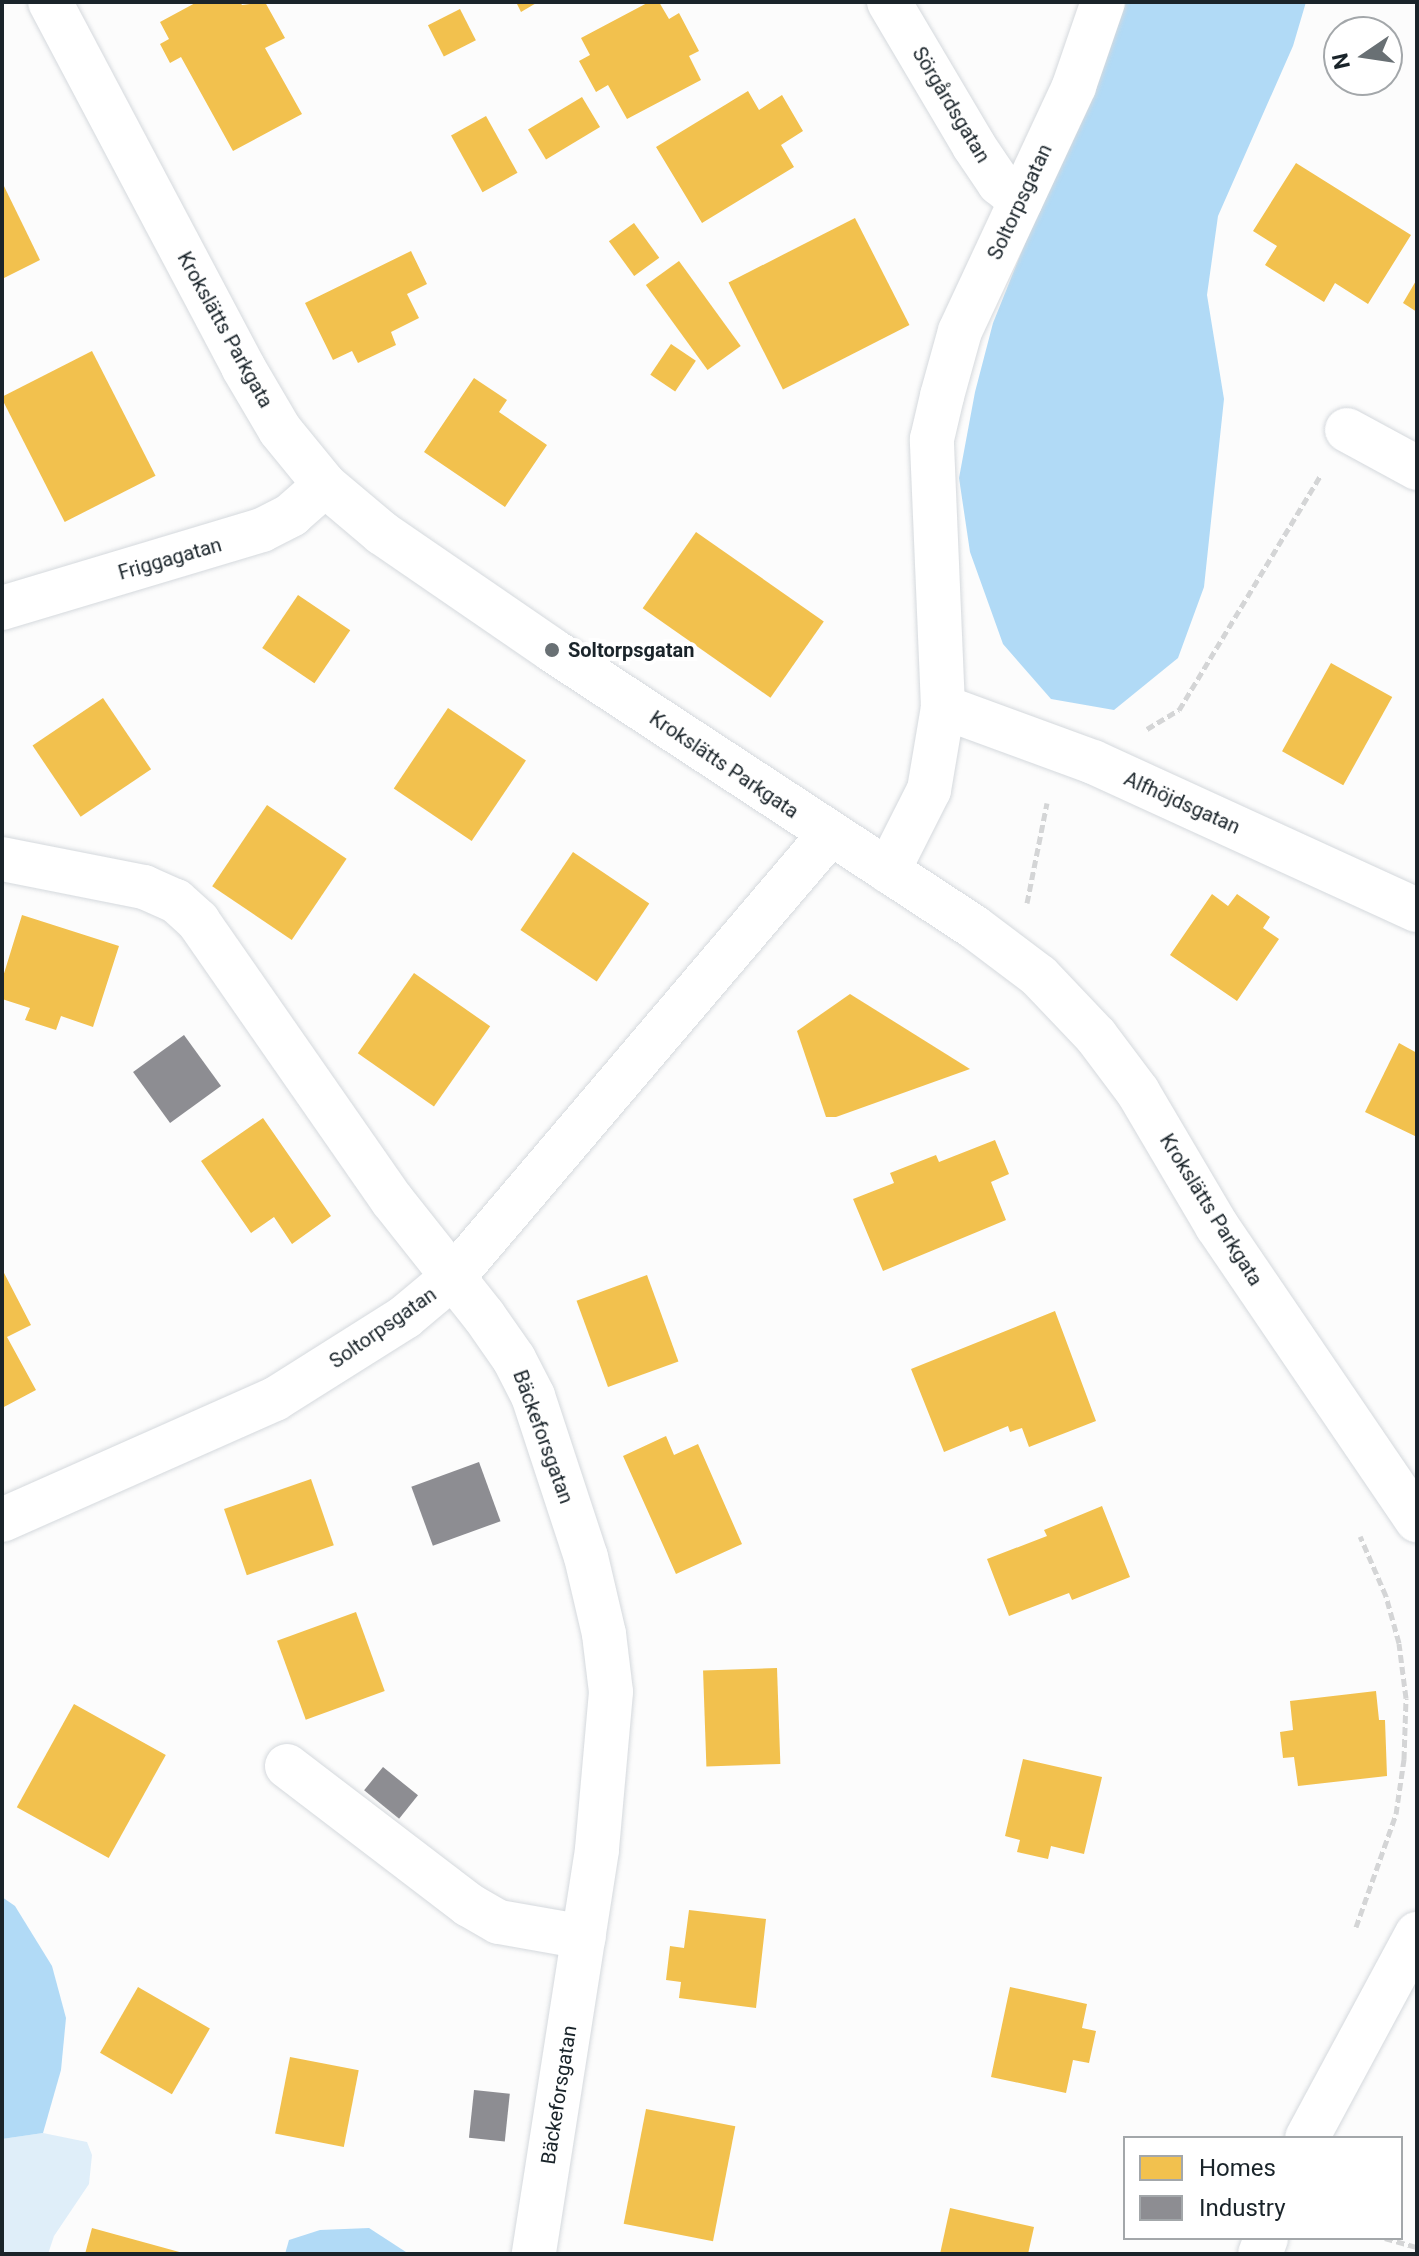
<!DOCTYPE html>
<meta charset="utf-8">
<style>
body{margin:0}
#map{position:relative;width:1419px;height:2256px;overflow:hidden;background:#fcfcfc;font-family:Roboto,sans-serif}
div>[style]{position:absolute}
.green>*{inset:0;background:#dfeef9}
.forest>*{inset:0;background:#b1daf6}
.homes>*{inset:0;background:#f2c14e;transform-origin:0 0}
.industry>*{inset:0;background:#8d8d92;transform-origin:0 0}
.path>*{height:5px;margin-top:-2.5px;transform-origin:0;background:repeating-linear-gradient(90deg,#d4d5d6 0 8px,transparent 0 12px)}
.roads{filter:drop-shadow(0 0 2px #d5d9dd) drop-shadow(0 0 2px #d5d9dd)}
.minor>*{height:44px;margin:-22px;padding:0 22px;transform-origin:22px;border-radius:22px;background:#fff}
.dots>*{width:22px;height:22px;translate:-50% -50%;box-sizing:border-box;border:4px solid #fff;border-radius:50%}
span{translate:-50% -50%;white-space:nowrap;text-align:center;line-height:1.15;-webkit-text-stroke:8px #fff;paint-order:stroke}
.street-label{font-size:20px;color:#1a242a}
.poi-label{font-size:20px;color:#1a242a;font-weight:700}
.left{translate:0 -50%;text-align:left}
.frame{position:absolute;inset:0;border:4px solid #1a242a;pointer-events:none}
.legend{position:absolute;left:1123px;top:2136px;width:280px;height:104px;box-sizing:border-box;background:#fff;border:2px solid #a3a7aa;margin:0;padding:10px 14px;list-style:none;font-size:24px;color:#1a242a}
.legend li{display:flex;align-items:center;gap:16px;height:40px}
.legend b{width:40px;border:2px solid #a3a7aa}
.north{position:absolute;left:1323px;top:16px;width:80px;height:80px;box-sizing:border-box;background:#fff;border:2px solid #a3a7aa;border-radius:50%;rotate:257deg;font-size:22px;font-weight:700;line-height:32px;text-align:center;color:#1a242a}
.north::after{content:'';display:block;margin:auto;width:28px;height:36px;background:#697074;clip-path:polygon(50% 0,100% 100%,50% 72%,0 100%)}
</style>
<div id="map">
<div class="green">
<i style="clip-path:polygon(43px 2133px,87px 2142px,92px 2155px,89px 2184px,54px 2236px,48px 2254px,2px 2254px,2px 2139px)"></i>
</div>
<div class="forest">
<i style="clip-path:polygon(1122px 2px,1306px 2px,1293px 46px,1218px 216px,1207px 295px,1224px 399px,1204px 587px,1178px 658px,1114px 710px,1051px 699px,1003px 644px,970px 552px,959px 478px,975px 392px,993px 323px)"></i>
<i style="clip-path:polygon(2px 1897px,15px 1906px,52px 1966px,66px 2018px,61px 2070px,43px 2133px,2px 2139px)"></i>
<i style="clip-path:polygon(369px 2228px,409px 2254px,285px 2254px,289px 2240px,320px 2230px)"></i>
</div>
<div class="homes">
<i style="clip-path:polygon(197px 2px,240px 2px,242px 5px,265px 2px,285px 38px,265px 48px,302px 114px,233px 151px,181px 57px,170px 63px,160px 44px,169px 39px,160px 22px)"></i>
<i style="clip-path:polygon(516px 2px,538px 2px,521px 12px)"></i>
<i style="clip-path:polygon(649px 2px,659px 2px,669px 19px,679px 13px,699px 51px,689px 56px,701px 80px,627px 119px,608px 85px,596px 92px,579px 61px,590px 55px,581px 38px)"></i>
<i style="left:460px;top:9px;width:35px;height:36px;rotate:63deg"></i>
<i style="clip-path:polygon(748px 91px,759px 110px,782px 95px,803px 131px,781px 145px,794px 167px,702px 223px,656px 147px)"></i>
<i style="left:582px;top:97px;width:35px;height:63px;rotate:59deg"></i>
<i style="left:486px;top:116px;width:65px;height:40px;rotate:61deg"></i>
<i style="clip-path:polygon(1296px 163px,1411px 235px,1368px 304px,1335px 283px,1324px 302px,1265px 265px,1277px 246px,1253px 231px)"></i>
<i style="clip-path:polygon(2px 182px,40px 260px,2px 279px)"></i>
<i style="left:855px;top:218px;width:120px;height:142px;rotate:63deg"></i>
<i style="left:634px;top:223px;width:43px;height:31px;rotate:54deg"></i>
<i style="clip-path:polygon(411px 251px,427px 284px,407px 294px,419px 318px,391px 332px,396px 345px,358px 363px,352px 351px,333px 360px,305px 303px)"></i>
<i style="left:679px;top:261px;width:105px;height:41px;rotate:54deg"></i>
<i style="clip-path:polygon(1417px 279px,1417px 312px,1403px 303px)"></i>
<i style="left:671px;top:344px;width:30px;height:37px;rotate:34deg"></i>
<i style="left:92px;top:351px;width:140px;height:102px;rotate:63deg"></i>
<i style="clip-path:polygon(474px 378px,507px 400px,499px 412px,547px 445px,505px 507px,424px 452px)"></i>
<i style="left:696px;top:532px;width:156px;height:93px;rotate:35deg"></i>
<i style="left:298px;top:595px;width:63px;height:64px;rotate:34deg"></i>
<i style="left:1331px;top:663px;width:70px;height:101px;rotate:29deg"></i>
<i style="left:103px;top:698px;width:86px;height:85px;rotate:56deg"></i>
<i style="left:448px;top:708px;width:94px;height:97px;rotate:34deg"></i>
<i style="left:267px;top:805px;width:96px;height:98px;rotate:34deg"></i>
<i style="left:573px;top:852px;width:92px;height:94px;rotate:34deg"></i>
<i style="clip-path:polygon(1212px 894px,1228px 906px,1237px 894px,1270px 917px,1263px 928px,1279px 939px,1237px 1001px,1170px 955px)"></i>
<i style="clip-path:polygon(22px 915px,119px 946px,93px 1027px,61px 1016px,56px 1030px,25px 1020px,30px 1008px,2px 999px,2px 980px)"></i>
<i style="left:414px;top:973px;width:93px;height:98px;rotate:35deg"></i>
<i style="clip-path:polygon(850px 994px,970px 1069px,836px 1117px,826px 1117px,797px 1031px)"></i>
<i style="clip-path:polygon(1399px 1043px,1417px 1053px,1417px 1137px,1365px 1112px)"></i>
<i style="clip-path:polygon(263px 1118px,331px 1216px,292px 1244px,274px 1217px,251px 1233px,201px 1161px)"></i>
<i style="clip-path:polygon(995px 1140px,1009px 1174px,991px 1182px,1006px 1220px,883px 1271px,853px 1199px,894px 1183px,890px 1173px,936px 1155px,939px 1162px)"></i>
<i style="clip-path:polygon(2px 1269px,31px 1325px,7px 1337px,36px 1390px,2px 1408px)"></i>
<i style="left:647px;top:1275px;width:92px;height:75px;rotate:70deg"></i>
<i style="clip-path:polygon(1055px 1311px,1096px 1421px,1029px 1447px,1022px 1428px,1010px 1432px,1008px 1426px,944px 1452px,911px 1369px)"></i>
<i style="clip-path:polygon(666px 1436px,674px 1455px,698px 1444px,742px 1544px,676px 1574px,623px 1456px)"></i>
<i style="left:311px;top:1479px;width:70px;height:92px;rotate:71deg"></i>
<i style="clip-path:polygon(1102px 1506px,1130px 1577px,1072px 1600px,1069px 1593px,1009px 1616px,987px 1559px,1047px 1536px,1044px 1530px)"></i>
<i style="left:356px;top:1612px;width:84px;height:84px;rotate:70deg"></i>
<i style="left:777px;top:1668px;width:96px;height:74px;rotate:88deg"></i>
<i style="clip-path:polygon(1376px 1691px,1379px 1720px,1385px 1720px,1387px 1776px,1298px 1786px,1294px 1757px,1283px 1758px,1280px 1732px,1293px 1730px,1290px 1701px)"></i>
<i style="left:74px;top:1704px;width:105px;height:118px;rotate:29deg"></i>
<i style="clip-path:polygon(1023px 1759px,1102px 1777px,1084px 1854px,1051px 1846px,1048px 1859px,1017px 1852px,1020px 1840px,1005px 1836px)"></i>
<i style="clip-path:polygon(689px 1910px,766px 1919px,756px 2008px,679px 1998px,681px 1982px,666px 1980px,670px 1946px,684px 1948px)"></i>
<i style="left:138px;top:1987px;width:83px;height:76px;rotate:30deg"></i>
<i style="clip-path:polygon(1010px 1987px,1087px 2004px,1082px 2028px,1096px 2031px,1089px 2063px,1073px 2060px,1066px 2093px,991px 2077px)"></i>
<i style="left:290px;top:2057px;width:70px;height:78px;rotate:11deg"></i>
<i style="left:646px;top:2109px;width:91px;height:117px;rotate:11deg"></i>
<i style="clip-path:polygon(950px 2208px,1034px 2227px,1028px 2254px,940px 2254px)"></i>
<i style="clip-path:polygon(92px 2228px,183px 2253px,183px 2254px,85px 2254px)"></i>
</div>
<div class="industry">
<i style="left:184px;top:1035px;width:63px;height:63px;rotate:54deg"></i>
<i style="left:479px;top:1462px;width:63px;height:72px;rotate:70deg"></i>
<i style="left:383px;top:1767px;width:45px;height:30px;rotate:39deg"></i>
<i style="left:474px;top:2090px;width:36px;height:48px;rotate:6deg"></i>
</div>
<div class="path">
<i style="left:1147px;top:729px;width:37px;rotate:-31deg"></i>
<i style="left:1179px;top:710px;width:273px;rotate:-58.9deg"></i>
<i style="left:1027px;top:903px;width:102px;rotate:-78.7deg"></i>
<i style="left:1356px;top:1927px;width:120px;rotate:-70.5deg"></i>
<i style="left:1396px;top:1814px;width:56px;rotate:-81.7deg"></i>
<i style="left:1404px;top:1759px;width:61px;rotate:-88.1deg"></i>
<i style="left:1406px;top:1698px;width:55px;rotate:-97.3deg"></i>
<i style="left:1399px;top:1643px;width:49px;rotate:-105.5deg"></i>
<i style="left:1386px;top:1596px;width:65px;rotate:-113.4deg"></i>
<i style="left:1385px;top:2238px;width:33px;rotate:16deg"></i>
</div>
<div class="roads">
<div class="minor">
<i style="left:50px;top:2px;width:413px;rotate:62.1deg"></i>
<i style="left:243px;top:367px;width:73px;rotate:59.6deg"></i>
<i style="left:280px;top:430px;width:71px;rotate:50.7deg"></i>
<i style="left:325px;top:485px;width:75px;rotate:40.1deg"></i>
<i style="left:382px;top:533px;width:206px;rotate:34.5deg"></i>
<i style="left:552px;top:650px;width:505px;rotate:33.28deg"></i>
<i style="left:974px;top:927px;width:81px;rotate:37deg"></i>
<i style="left:1039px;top:976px;width:83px;rotate:46.5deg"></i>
<i style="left:1096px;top:1036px;width:70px;rotate:53.1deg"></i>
<i style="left:1138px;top:1092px;width:156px;rotate:59.5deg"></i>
<i style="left:1217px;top:1226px;width:356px;rotate:55.8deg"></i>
<i style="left:889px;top:2px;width:167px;rotate:59.4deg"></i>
<i style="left:974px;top:146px;width:45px;rotate:56deg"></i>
<i style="left:999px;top:183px;width:28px;rotate:39deg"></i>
<i style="left:1347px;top:430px;width:80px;rotate:28.5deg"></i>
<i style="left:2px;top:608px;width:271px;rotate:-16.7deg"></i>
<i style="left:262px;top:530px;width:33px;rotate:-27deg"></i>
<i style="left:291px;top:515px;width:45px;rotate:-41.4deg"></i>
<i style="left:943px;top:707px;width:160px;rotate:20.1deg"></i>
<i style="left:1093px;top:762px;width:356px;rotate:24.6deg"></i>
<i style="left:2px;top:859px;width:145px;rotate:11.2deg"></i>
<i style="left:144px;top:887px;width:35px;rotate:24deg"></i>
<i style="left:176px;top:901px;width:30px;rotate:42deg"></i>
<i style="left:198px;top:921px;width:340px;rotate:55.2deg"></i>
<i style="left:392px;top:1200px;width:148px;rotate:51.6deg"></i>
<i style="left:484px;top:1316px;width:52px;rotate:55.1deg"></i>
<i style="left:514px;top:1359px;width:42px;rotate:62.8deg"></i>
<i style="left:533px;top:1396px;width:169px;rotate:71.8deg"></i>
<i style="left:586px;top:1557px;width:79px;rotate:76.8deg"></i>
<i style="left:604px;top:1634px;width:58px;rotate:83.1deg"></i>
<i style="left:611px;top:1692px;width:159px;rotate:95.1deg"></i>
<i style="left:597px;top:1850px;width:409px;rotate:98.9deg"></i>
<i style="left:888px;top:871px;width:91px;rotate:-63.2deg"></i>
<i style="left:929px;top:790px;width:84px;rotate:-80.4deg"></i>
<i style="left:943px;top:707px;width:268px;rotate:-92.4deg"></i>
<i style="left:932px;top:439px;width:44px;rotate:-76.9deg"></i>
<i style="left:942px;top:396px;width:67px;rotate:-74.5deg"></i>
<i style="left:960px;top:331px;width:270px;rotate:-65deg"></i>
<i style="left:1074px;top:86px;width:89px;rotate:-71deg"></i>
<i style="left:2px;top:1520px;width:299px;rotate:-23.9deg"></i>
<i style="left:275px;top:1399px;width:154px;rotate:-32.2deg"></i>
<i style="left:405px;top:1317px;width:64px;rotate:-39.9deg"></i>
<i style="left:454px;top:1276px;width:579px;rotate:-49.62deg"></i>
<i style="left:287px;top:1766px;width:229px;rotate:37.4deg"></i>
<i style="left:469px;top:1905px;width:34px;rotate:30deg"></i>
<i style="left:499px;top:1922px;width:86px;rotate:10deg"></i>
<i style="left:1307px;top:2138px;width:232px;rotate:-61.7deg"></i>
<i style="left:1260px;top:2254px;width:17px;rotate:-69deg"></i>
</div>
</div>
<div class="dots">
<i style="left:552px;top:650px;background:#697074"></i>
</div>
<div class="street-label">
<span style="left:951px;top:105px;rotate:59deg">Sörgårdsgatan</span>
<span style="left:1020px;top:202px;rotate:-65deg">Soltorpsgatan</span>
<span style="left:225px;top:330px;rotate:61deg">Krokslätts Parkgata</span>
<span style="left:170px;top:559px;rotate:-16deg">Friggagatan</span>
<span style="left:724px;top:765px;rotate:34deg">Krokslätts Parkgata</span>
<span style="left:1182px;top:803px;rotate:24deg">Alfhöjdsgatan</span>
<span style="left:1211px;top:1210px;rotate:58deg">Krokslätts Parkgata</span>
<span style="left:383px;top:1328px;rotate:-35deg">Soltorpsgatan</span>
<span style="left:543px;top:1437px;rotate:70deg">Bäckeforsgatan</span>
<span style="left:559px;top:2095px;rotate:-81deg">Bäckeforsgatan</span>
</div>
<div class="poi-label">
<span class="left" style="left:568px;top:650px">Soltorpsgatan</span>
</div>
<div class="frame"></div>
<ul class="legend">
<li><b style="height:22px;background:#f2c14e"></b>Homes</li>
<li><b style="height:22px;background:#8d8d92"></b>Industry</li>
</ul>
<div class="north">N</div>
</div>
